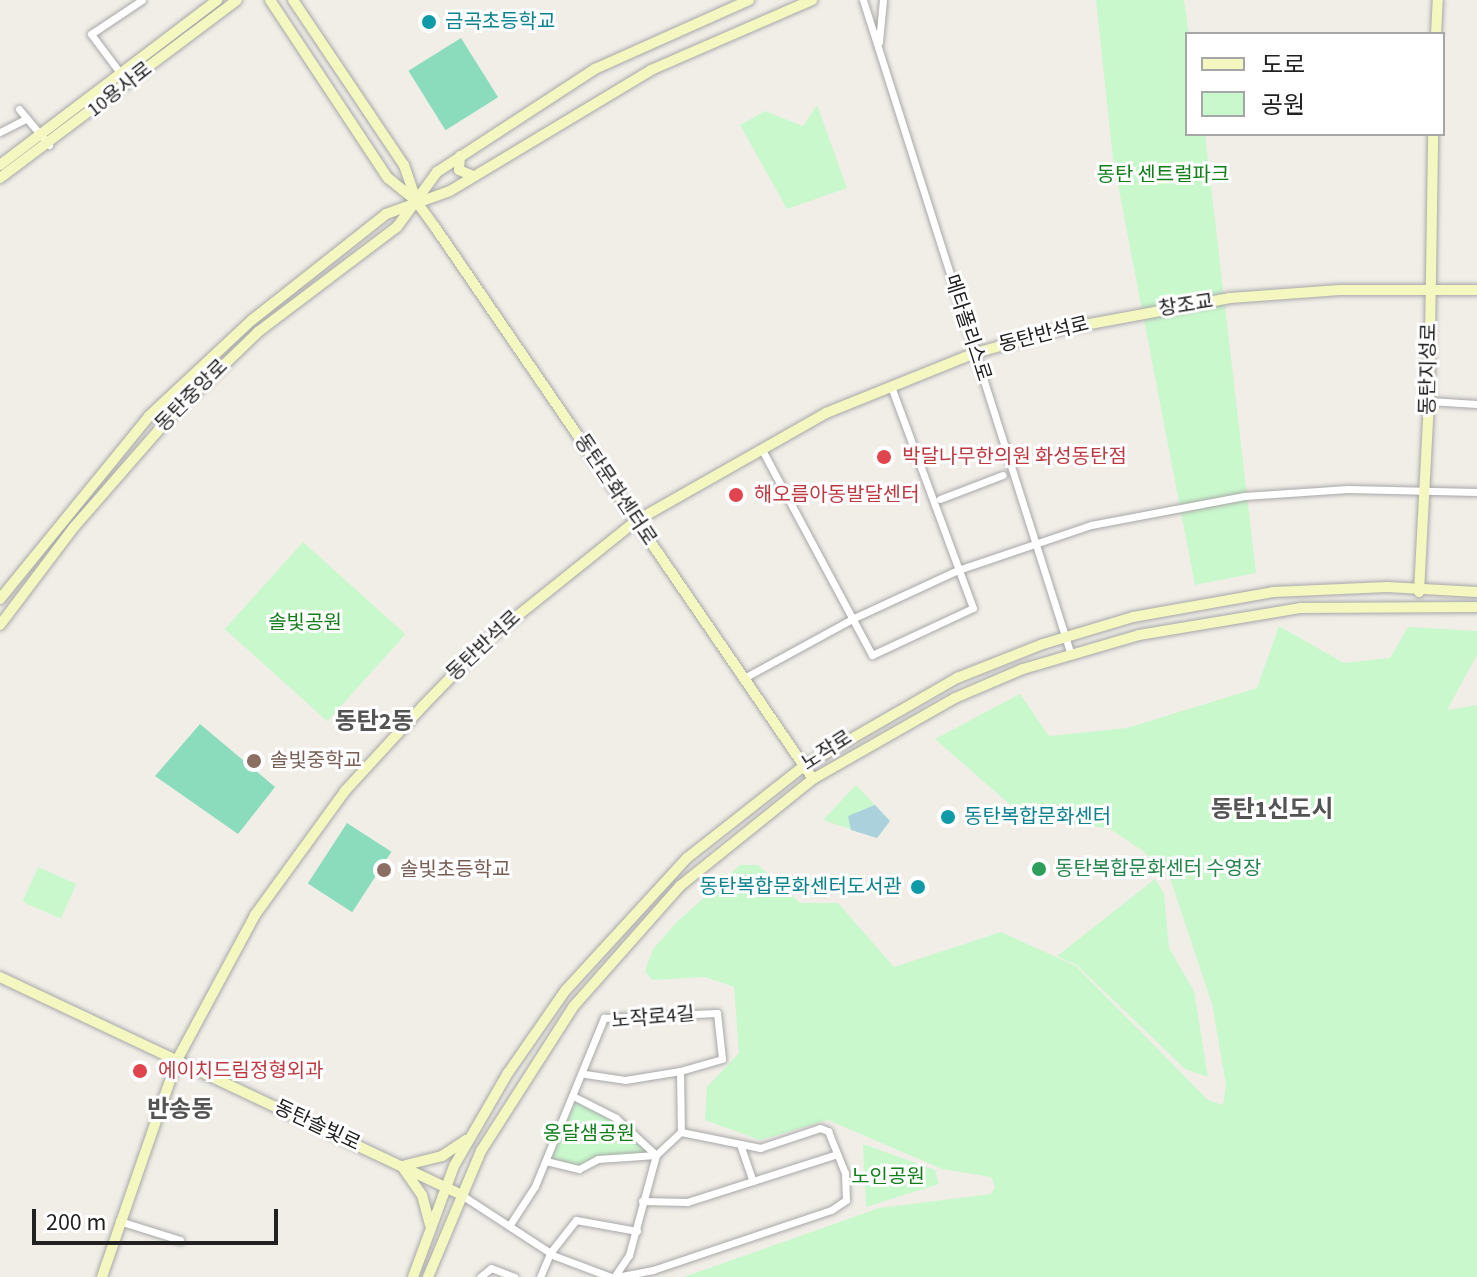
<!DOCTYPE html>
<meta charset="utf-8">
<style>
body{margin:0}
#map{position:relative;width:1477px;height:1277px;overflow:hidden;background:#f1eee8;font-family:"Source Sans 3","Noto Sans KR",sans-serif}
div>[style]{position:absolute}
.park>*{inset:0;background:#c9f8cd;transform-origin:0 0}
.pitch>*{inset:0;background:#8bdcbd;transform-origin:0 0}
.water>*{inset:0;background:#abd1dc}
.roads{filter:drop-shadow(0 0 2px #a8a8a8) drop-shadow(0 0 2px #a8a8a8)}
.street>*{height:7px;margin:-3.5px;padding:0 3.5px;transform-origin:3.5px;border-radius:3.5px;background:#fff}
.secondary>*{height:10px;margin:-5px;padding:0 5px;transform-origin:5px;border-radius:5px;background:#f4f7c0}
.dots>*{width:22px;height:22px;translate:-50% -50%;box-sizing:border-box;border:4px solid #fff;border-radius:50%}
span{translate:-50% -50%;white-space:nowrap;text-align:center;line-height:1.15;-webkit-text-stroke:6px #fff;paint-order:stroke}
.culture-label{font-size:20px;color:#0d838f}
.left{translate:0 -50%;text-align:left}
.right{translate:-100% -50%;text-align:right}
.street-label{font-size:20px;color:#212121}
.park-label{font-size:20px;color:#117e1a}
.health-label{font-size:20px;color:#be3a42}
.education-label{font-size:20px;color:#785e54}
.leisure-label{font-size:20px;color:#27864d}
.quarter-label{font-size:24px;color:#545454;font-weight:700}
.legend{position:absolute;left:1185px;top:32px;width:260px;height:104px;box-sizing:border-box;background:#fff;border:2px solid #a6a6a6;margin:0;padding:10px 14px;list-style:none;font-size:24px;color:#212121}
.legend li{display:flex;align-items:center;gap:16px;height:40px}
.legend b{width:40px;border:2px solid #a6a6a6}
.scale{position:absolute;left:32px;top:1209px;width:246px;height:36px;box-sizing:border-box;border:4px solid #212121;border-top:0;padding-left:10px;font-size:24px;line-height:28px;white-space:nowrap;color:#212121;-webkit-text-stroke:6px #fff;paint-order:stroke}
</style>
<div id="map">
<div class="park">
<i style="clip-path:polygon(1096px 0,1184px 0,1189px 34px,1187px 134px,1205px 134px,1256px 573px,1195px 585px,1113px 159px)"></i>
<i style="clip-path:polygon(817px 105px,847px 188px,787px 209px,740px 125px,765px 111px,803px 126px)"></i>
<i style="left:303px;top:542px;width:138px;height:117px;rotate:42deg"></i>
<i style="clip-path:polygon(1279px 626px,1344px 663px,1390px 658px,1408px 627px,1477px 631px,1477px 655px,1447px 710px,1477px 705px,1477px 1277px,684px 1277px,879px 1208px,991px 1194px,995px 1187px,991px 1177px,942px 1169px,828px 1120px,760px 1140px,705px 1120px,707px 1087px,739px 1053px,734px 987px,705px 977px,652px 980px,645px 971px,653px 949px,677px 922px,740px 865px,758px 865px,800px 903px,838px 903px,894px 967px,1001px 932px,1076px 966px,1208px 1100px,1223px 1105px,1226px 1085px,1212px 1004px,1170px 878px,1143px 851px,1110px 829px,1021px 814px,935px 739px,1020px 694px,1049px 736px,1127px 728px,1257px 688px)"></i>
<i style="clip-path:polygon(856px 785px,890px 821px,877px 838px,823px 820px)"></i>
<i style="left:38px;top:867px;width:42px;height:38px;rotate:24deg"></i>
<i style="clip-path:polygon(1155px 879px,1164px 893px,1169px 948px,1194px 991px,1208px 1077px,1185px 1069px,1077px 965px,1057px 956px)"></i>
<i style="clip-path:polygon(577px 1099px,615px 1119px,653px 1154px,599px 1158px,580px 1167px,549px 1160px)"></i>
<i style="clip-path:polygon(863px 1144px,935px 1170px,939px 1184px,866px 1207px)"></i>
</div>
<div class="pitch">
<i style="left:461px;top:38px;width:70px;height:62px;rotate:58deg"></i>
<i style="clip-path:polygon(200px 724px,275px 787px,238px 834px,155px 776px)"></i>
<i style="left:347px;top:823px;width:53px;height:72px;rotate:33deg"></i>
</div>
<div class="water">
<i style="clip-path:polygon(875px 805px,890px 821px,877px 838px,851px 830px,848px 816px)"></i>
</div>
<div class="roads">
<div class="street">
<i style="left:863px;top:0;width:687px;rotate:72.38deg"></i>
<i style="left:879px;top:42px;width:42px;rotate:-84.6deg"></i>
<i style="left:121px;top:74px;width:50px;rotate:-126.9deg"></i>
<i style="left:91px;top:34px;width:61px;rotate:-33.7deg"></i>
<i style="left:19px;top:109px;width:47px;rotate:50.2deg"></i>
<i style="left:0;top:132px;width:30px;rotate:-27deg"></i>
<i style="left:1429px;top:401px;width:48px;rotate:3.6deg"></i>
<i style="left:761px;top:448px;width:235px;rotate:61.8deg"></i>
<i style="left:872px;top:655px;width:111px;rotate:-25deg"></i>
<i style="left:973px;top:608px;width:237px;rotate:-110.3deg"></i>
<i style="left:940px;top:499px;width:67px;rotate:-20.9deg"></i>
<i style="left:744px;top:678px;width:125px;rotate:-28.6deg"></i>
<i style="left:854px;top:618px;width:115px;rotate:-24.8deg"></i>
<i style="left:958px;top:570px;width:140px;rotate:-18.7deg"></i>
<i style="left:1091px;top:525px;width:156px;rotate:-10.7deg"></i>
<i style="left:1244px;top:496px;width:104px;rotate:-3.9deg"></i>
<i style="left:1348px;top:489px;width:129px;rotate:1.3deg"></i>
<i style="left:585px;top:1074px;width:40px;rotate:8.5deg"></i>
<i style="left:625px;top:1080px;width:56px;rotate:-9.3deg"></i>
<i style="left:575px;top:1097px;width:46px;rotate:27.1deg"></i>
<i style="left:616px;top:1118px;width:54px;rotate:42.8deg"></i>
<i style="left:656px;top:1155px;width:34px;rotate:-43deg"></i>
<i style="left:741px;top:1147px;width:36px;rotate:71deg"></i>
<i style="left:546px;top:1161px;width:34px;rotate:14deg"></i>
<i style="left:579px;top:1169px;width:21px;rotate:-28deg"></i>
<i style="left:598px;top:1159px;width:58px;rotate:-3.9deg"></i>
<i style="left:656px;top:1155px;width:104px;rotate:105.1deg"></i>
<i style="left:629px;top:1255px;width:27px;rotate:124deg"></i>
<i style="left:460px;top:1194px;width:113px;rotate:33.1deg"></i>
<i style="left:555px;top:1256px;width:60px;rotate:20.6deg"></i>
<i style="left:642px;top:1201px;width:45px;rotate:1.3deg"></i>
<i style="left:687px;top:1202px;width:154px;rotate:-17.7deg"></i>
<i style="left:119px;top:1221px;width:64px;rotate:17.3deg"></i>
<i style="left:511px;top:1223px;width:44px;rotate:-57deg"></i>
<i style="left:535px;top:1186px;width:182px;rotate:-67.7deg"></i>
<i style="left:604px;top:1018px;width:113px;rotate:-2.5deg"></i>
<i style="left:717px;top:1013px;width:46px;rotate:83.8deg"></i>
<i style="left:722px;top:1059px;width:44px;rotate:164.1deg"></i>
<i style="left:680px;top:1071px;width:61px;rotate:89.1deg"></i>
<i style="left:681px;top:1132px;width:81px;rotate:11.4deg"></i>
<i style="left:760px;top:1148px;width:63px;rotate:-18.4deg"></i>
<i style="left:820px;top:1128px;width:9px;rotate:21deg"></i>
<i style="left:828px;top:1131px;width:45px;rotate:68deg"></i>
<i style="left:845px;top:1173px;width:27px;rotate:88deg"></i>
<i style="left:846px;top:1200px;width:18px;rotate:146deg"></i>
<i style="left:831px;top:1210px;width:188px;rotate:161.4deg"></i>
<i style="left:653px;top:1270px;width:37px;rotate:169deg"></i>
<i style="left:480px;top:1277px;width:14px;rotate:-39deg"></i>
<i style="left:491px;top:1268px;width:25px;rotate:21deg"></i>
<i style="left:540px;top:1277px;width:26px;rotate:-67deg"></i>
<i style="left:550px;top:1253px;width:42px;rotate:-51.8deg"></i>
<i style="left:576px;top:1220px;width:62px;rotate:10.2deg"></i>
</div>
<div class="secondary">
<i style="left:270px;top:0;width:214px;rotate:56.5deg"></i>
<i style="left:388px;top:178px;width:36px;rotate:39deg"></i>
<i style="left:416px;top:201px;width:32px;rotate:54deg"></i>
<i style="left:435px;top:227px;width:669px;rotate:55.6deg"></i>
<i style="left:293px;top:0;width:199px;rotate:56.1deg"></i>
<i style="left:404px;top:165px;width:36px;rotate:71deg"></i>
<i style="left:1436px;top:34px;width:34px;rotate:-87deg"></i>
<i style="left:460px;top:156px;width:14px;rotate:94deg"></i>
<i style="left:459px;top:170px;width:15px;rotate:23deg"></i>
<i style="left:0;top:165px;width:273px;rotate:-37.2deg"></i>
<i style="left:0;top:178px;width:296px;rotate:-36.9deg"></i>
<i style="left:1419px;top:592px;width:191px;rotate:-87deg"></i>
<i style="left:1429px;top:401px;width:267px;rotate:-89.1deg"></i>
<i style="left:0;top:599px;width:236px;rotate:-50.8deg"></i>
<i style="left:149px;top:416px;width:141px;rotate:-43deg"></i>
<i style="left:252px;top:320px;width:171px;rotate:-38.3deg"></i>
<i style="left:386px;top:214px;width:68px;rotate:-19.8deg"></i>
<i style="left:450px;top:191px;width:235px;rotate:-31deg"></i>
<i style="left:651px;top:70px;width:176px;rotate:-23.5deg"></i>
<i style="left:0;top:625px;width:124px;rotate:-52.9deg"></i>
<i style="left:75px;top:526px;width:145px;rotate:-48.9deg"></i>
<i style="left:170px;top:417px;width:122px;rotate:-44deg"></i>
<i style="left:258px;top:332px;width:174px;rotate:-37.1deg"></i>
<i style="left:397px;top:227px;width:68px;rotate:-54deg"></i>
<i style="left:437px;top:172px;width:189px;rotate:-33.1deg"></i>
<i style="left:595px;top:69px;width:169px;rotate:-24.1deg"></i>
<i style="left:0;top:977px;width:509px;rotate:25.26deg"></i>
<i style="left:402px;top:1166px;width:41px;rotate:-14deg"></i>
<i style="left:442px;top:1156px;width:29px;rotate:-34deg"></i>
<i style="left:403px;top:1168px;width:33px;rotate:55deg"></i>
<i style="left:422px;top:1195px;width:31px;rotate:75deg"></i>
<i style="left:102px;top:1277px;width:230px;rotate:-70.9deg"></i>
<i style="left:177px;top:1060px;width:165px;rotate:-61.7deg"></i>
<i style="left:255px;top:915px;width:153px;rotate:-54deg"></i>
<i style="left:345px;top:791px;width:115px;rotate:-47.5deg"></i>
<i style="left:423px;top:706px;width:91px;rotate:-45.9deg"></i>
<i style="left:486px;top:641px;width:192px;rotate:-38.7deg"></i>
<i style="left:636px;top:521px;width:219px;rotate:-29.6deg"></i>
<i style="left:826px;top:413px;width:161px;rotate:-21.9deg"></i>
<i style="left:975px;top:353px;width:91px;rotate:-15.3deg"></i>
<i style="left:1063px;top:329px;width:170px;rotate:-10.5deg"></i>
<i style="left:1230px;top:298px;width:110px;rotate:-4.2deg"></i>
<i style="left:1340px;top:290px;width:137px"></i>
<i style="left:413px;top:1277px;width:118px;rotate:-69.7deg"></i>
<i style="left:454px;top:1166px;width:108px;rotate:-59.9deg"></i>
<i style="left:508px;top:1073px;width:100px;rotate:-55.2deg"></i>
<i style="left:565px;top:991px;width:180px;rotate:-47.5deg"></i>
<i style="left:687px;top:858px;width:149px;rotate:-38.2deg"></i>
<i style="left:804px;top:766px;width:177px;rotate:-29.9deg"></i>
<i style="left:957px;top:678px;width:92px;rotate:-21.6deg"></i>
<i style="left:1043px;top:644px;width:94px;rotate:-16.7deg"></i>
<i style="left:1133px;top:617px;width:142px;rotate:-10.1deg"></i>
<i style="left:1273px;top:592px;width:114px;rotate:-2.5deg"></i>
<i style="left:1387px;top:587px;width:90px;rotate:3.2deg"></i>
<i style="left:428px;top:1277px;width:137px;rotate:-67.2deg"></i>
<i style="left:481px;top:1151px;width:171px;rotate:-57.4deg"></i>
<i style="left:573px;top:1007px;width:162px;rotate:-48.5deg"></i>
<i style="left:680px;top:886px;width:171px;rotate:-38.8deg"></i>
<i style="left:813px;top:779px;width:163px;rotate:-29.7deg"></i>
<i style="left:955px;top:698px;width:74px;rotate:-23.1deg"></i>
<i style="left:1023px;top:669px;width:121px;rotate:-16.3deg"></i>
<i style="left:1139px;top:635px;width:163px;rotate:-9.5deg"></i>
<i style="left:1300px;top:608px;width:177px;rotate:-0.3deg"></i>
</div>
</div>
<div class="dots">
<i style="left:429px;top:22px;background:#0f9aa8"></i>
<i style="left:884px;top:457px;background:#e0444e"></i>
<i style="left:736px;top:495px;background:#e0444e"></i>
<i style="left:254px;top:761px;background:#8d6e63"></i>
<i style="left:948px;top:817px;background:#0f9aa8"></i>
<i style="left:1039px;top:869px;background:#2e9e5b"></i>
<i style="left:384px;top:870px;background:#8d6e63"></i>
<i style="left:918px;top:887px;background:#0f9aa8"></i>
<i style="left:140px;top:1071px;background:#e0444e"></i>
</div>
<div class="culture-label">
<span class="left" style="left:445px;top:22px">금곡초등학교</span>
<span class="left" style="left:964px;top:817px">동탄복합문화센터</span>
<span class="right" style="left:902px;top:887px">동탄복합문화센터도서관</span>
</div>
<div class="street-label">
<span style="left:120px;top:90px;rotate:-38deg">10용사로</span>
<span style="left:1186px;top:306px;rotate:-9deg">창조교</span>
<span style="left:967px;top:328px;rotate:72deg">메타폴리스로</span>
<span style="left:1044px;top:335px;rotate:-14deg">동탄반석로</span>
<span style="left:1429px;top:369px;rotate:-89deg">동탄지성로</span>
<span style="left:192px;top:396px;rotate:-45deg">동탄중앙로</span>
<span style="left:615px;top:490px;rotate:56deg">동탄문화센터로</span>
<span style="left:484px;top:646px;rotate:-43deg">동탄반석로</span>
<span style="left:827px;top:751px;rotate:-33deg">노작로</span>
<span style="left:653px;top:1018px;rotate:-5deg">노작로4길</span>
<span style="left:317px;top:1126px;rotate:25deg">동탄솔빛로</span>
</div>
<div class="park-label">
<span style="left:1163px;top:175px">동탄 센트럴파크</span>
<span style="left:305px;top:623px">솔빛공원</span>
<span style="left:589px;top:1134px">옹달샘공원</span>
<span style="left:888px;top:1177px">노인공원</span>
</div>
<div class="health-label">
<span class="left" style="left:902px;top:457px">박달나무한의원 화성동탄점</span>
<span class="left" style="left:754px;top:495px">해오름아동발달센터</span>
<span class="left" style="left:158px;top:1071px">에이치드림정형외과</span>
</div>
<div class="education-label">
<span class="left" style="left:270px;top:761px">솔빛중학교</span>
<span class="left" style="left:400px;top:870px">솔빛초등학교</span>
</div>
<div class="leisure-label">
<span class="left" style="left:1055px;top:869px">동탄복합문화센터 수영장</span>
</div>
<div class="quarter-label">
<span style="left:374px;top:722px">동탄2동</span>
<span style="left:1272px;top:810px">동탄1신도시</span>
<span style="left:180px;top:1110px">반송동</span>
</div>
<ul class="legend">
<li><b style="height:10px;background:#f4f7c0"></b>도로</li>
<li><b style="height:22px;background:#c9f8cd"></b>공원</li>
</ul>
<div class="scale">200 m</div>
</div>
